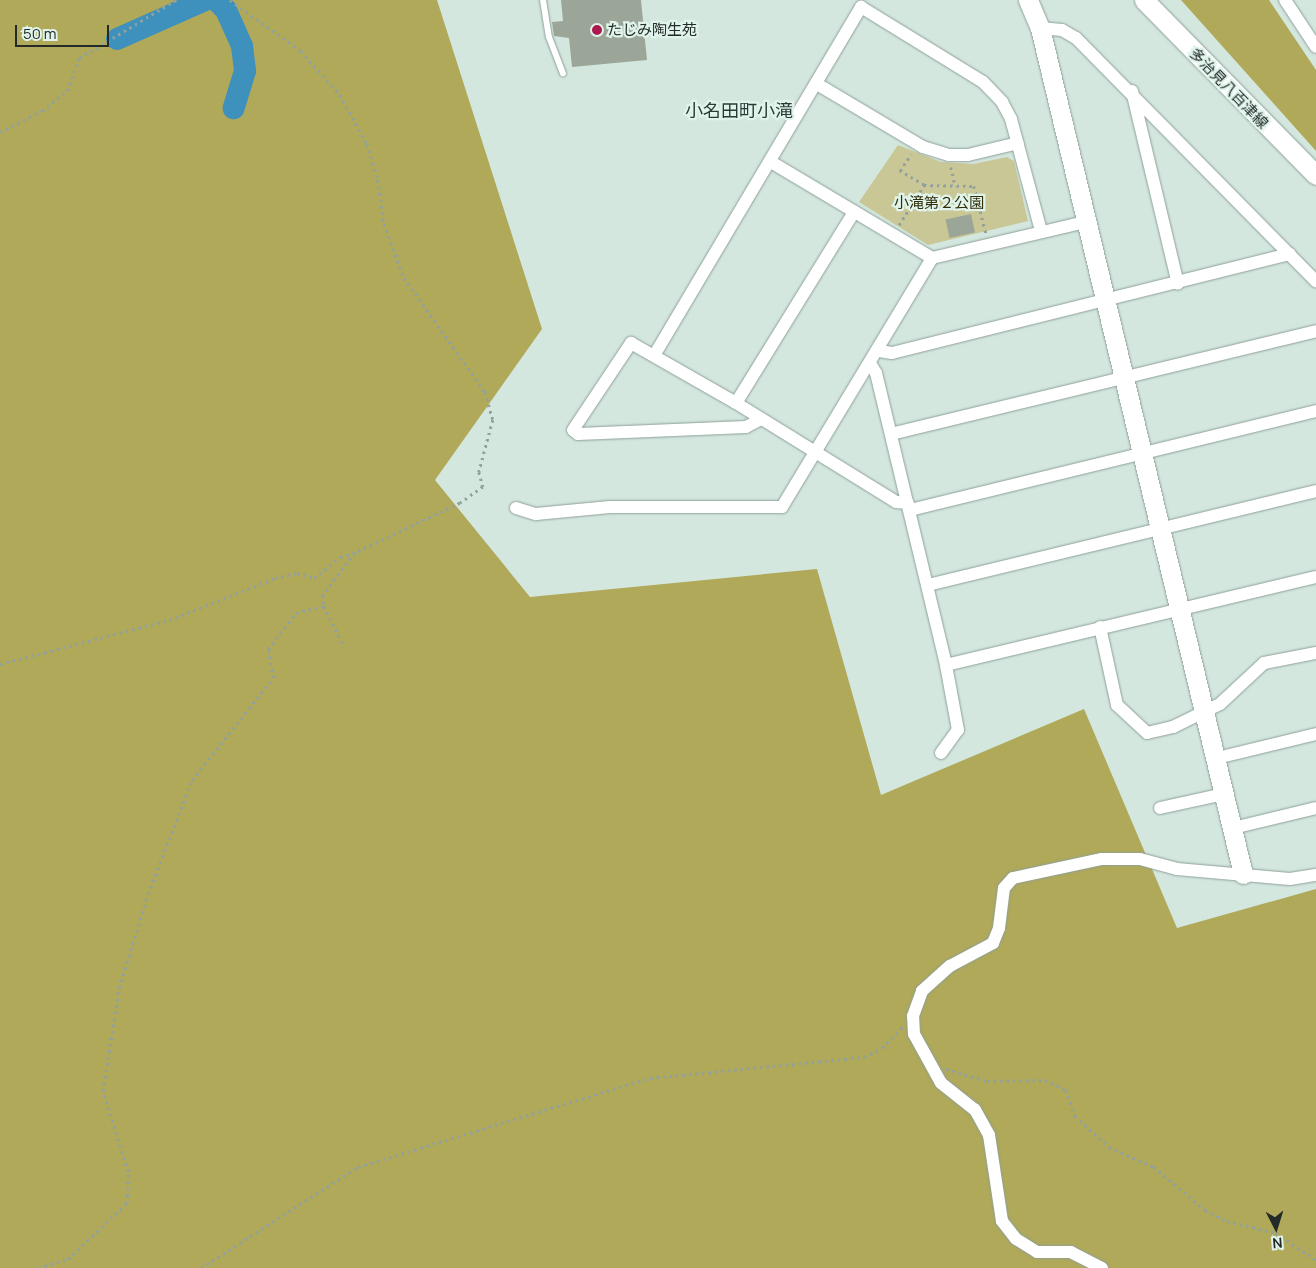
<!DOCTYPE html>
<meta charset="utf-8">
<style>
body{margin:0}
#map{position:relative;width:1316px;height:1268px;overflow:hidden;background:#d3e7df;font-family:Manrope,"Noto Sans JP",sans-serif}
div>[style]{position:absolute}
.green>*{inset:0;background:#cac797}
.forest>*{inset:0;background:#b0a959}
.river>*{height:22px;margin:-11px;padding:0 11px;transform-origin:11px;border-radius:11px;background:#3e91bc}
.building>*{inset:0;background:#9ca698;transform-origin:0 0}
.path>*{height:2.5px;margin-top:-1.25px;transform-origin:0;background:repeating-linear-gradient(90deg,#92a19b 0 2.5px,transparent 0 6.5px)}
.roads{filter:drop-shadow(0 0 1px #8ea099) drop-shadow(0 0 1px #8ea099)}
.lane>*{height:6px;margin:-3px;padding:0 3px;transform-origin:3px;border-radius:3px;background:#fff}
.street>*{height:12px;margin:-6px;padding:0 6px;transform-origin:6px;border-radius:6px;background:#fff}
.secondary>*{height:19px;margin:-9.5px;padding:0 9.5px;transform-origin:9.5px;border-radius:9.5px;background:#fff}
.dots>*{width:14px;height:14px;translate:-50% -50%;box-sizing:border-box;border:2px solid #e0f4ec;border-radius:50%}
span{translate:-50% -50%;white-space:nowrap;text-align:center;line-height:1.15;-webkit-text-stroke:4.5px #e0f4ec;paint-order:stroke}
.poi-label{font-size:15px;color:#232a27}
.left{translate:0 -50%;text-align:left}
.street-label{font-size:15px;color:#232a27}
.park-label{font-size:15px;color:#312e09}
.quarter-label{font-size:18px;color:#2a3a34}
.north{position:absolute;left:1251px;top:1203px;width:50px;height:50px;-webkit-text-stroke:4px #e0f4ec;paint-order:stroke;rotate:175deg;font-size:14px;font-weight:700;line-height:20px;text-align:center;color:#232a27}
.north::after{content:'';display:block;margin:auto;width:18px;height:22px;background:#232a27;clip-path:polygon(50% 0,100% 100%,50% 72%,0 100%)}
.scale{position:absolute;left:15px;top:25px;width:94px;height:22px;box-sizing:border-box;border:2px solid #232a27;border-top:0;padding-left:6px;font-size:15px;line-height:18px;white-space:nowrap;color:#232a27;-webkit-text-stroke:4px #e0f4ec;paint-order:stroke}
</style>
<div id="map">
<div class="green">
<i style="clip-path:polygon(898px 145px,941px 162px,973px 164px,1007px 157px,1014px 161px,1028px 221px,928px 245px,859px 202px)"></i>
</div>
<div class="forest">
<i style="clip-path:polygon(0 0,437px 0,542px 329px,435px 480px,530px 597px,817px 569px,881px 795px,1084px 709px,1177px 928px,1316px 889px,1316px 1268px,0 1268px)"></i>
<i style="clip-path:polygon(1181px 0,1269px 0,1316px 70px,1316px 151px)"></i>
</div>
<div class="river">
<i style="left:216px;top:0;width:14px;rotate:45deg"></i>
<i style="left:226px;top:10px;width:39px;rotate:66deg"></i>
<i style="left:242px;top:46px;width:25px;rotate:83deg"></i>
<i style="left:245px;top:71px;width:39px;rotate:107deg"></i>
<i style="left:117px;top:39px;width:96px;rotate:-23.9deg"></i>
</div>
<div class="building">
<i style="clip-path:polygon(561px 0,641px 0,647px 60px,572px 67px,569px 38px,554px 36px,552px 22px,563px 21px)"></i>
<i style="left:971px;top:214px;width:19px;height:26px;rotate:78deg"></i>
</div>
<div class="path">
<i style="left:230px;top:0;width:87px;rotate:35.7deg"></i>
<i style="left:301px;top:51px;width:59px;rotate:48.4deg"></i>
<i style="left:340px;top:95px;width:56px;rotate:61.1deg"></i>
<i style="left:367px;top:144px;width:38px;rotate:73deg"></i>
<i style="left:378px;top:180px;width:44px;rotate:82.2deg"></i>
<i style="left:384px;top:224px;width:58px;rotate:69.7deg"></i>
<i style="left:404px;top:278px;width:140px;rotate:54.6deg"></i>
<i style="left:485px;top:392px;width:29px;rotate:74deg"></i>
<i style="left:493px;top:420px;width:54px;rotate:105.1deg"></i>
<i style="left:479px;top:472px;width:16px;rotate:75deg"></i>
<i style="left:483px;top:487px;width:28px;rotate:145deg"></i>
<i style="left:460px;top:503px;width:116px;rotate:154.5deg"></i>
<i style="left:355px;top:553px;width:53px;rotate:127.3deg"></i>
<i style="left:323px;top:595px;width:11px;rotate:85deg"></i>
<i style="left:324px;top:606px;width:46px;rotate:64deg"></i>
<i style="left:0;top:132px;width:47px;rotate:-26.6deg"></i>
<i style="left:42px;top:111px;width:32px;rotate:-39deg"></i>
<i style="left:67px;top:91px;width:35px;rotate:-70deg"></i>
<i style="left:79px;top:58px;width:113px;rotate:-30.9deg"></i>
<i style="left:951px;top:167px;width:18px;rotate:77deg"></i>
<i style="left:924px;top:185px;width:50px;rotate:1.1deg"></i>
<i style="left:974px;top:186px;width:49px;rotate:75.7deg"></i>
<i style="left:899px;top:225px;width:47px;rotate:-58deg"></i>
<i style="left:924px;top:185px;width:28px;rotate:-150deg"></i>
<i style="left:900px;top:171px;width:20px;rotate:-57deg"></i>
<i style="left:0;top:664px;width:175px;rotate:-14.6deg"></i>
<i style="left:169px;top:620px;width:114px;rotate:-21.6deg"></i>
<i style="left:275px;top:578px;width:23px;rotate:-13deg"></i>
<i style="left:297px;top:573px;width:18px;rotate:16deg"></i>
<i style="left:314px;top:578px;width:33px;rotate:-39deg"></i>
<i style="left:340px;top:557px;width:16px;rotate:-15deg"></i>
<i style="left:946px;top:1069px;width:43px;rotate:16.3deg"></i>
<i style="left:987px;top:1081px;width:58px;rotate:-1deg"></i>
<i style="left:1045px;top:1080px;width:23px;rotate:25deg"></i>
<i style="left:1066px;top:1090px;width:28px;rotate:71deg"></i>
<i style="left:1075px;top:1116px;width:46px;rotate:42.4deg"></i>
<i style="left:1109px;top:1147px;width:49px;rotate:24deg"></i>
<i style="left:1154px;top:1167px;width:67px;rotate:40.1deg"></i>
<i style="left:1205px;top:1210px;width:25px;rotate:27deg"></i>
<i style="left:1227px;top:1221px;width:50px;rotate:13.8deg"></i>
<i style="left:1276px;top:1233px;width:48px;rotate:34deg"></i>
<i style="left:38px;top:1268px;width:31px;rotate:-17deg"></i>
<i style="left:68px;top:1259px;width:81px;rotate:-43.5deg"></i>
<i style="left:127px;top:1203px;width:31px;rotate:-88deg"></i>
<i style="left:128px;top:1172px;width:85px;rotate:-107.2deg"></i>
<i style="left:103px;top:1091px;width:104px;rotate:-81.2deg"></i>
<i style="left:119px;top:988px;width:98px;rotate:-72.9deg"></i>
<i style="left:148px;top:894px;width:122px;rotate:-68.9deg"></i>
<i style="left:192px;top:780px;width:130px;rotate:-51.5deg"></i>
<i style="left:273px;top:678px;width:29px;rotate:-100deg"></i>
<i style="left:268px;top:649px;width:46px;rotate:-52.1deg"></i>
<i style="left:296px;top:613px;width:29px;rotate:-14deg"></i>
<i style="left:201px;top:1268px;width:187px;rotate:-32.8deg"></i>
<i style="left:358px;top:1167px;width:305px;rotate:-17deg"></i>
<i style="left:650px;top:1078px;width:215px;rotate:-5.6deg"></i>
<i style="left:864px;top:1057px;width:20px;rotate:-27deg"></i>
<i style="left:882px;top:1048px;width:29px;rotate:-46deg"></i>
</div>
<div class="roads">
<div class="lane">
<i style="left:543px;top:0;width:37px;rotate:81deg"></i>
<i style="left:549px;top:37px;width:39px;rotate:69deg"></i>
</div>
<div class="street">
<i style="left:1285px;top:0;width:56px;rotate:56.6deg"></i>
<i style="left:1040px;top:28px;width:22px;rotate:5deg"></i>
<i style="left:1062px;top:30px;width:16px;rotate:30deg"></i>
<i style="left:1076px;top:38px;width:342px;rotate:45.4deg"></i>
<i style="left:817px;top:84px;width:123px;rotate:30.7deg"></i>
<i style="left:923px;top:147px;width:27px;rotate:17deg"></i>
<i style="left:949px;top:155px;width:19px"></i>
<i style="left:968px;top:155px;width:51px;rotate:-13.5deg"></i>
<i style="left:1132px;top:91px;width:198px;rotate:76.6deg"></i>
<i style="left:771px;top:162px;width:187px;rotate:30.8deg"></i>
<i style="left:932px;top:258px;width:158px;rotate:-13.2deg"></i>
<i style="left:879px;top:351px;width:13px;rotate:9deg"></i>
<i style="left:892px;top:353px;width:410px;rotate:-14deg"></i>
<i style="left:655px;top:354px;width:404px;rotate:-59.3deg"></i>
<i style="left:861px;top:7px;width:143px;rotate:31.6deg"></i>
<i style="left:983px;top:82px;width:28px;rotate:46deg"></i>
<i style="left:1002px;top:102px;width:19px;rotate:62deg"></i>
<i style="left:1011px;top:119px;width:116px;rotate:75deg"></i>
<i style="left:870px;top:363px;width:12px;rotate:59deg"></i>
<i style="left:876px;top:373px;width:300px;rotate:76.5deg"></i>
<i style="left:946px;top:665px;width:380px;rotate:-13.4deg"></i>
<i style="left:736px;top:403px;width:225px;rotate:-58.3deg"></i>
<i style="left:761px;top:419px;width:17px;rotate:152deg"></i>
<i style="left:746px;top:427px;width:168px;rotate:177.6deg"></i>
<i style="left:578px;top:434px;width:6px;rotate:-141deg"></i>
<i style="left:573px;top:430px;width:105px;rotate:-56.3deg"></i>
<i style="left:631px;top:343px;width:121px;rotate:29.7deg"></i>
<i style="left:736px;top:403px;width:188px;rotate:31.7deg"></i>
<i style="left:896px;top:502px;width:12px;rotate:5deg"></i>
<i style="left:891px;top:434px;width:437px;rotate:-13.6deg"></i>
<i style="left:516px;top:508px;width:21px;rotate:17deg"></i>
<i style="left:536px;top:514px;width:74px;rotate:-5.4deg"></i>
<i style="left:610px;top:507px;width:172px"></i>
<i style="left:782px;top:507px;width:291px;rotate:-58.9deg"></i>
<i style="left:910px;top:510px;width:418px;rotate:-13.7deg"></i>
<i style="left:928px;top:585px;width:399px;rotate:-13.6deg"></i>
<i style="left:1100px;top:627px;width:80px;rotate:77.7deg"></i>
<i style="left:1117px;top:705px;width:41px;rotate:43deg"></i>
<i style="left:1147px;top:733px;width:27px;rotate:-13deg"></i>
<i style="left:1173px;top:727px;width:52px;rotate:-26.1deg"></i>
<i style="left:1220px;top:704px;width:60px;rotate:-43deg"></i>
<i style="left:1264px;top:663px;width:53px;rotate:-10.9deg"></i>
<i style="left:941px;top:753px;width:29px;rotate:-54deg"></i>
<i style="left:958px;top:730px;width:66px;rotate:-100.5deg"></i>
<i style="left:1217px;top:758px;width:102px;rotate:-13.6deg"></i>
<i style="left:1160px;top:808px;width:66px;rotate:-12.3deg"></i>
<i style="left:1233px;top:828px;width:85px;rotate:-13.5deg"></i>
<i style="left:1102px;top:1268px;width:35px;rotate:-153deg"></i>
<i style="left:1071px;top:1252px;width:34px;rotate:180deg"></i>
<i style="left:1037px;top:1252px;width:25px;rotate:-148deg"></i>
<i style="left:1016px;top:1239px;width:23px;rotate:-128deg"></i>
<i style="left:1002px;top:1221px;width:87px;rotate:-98.6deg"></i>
<i style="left:989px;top:1135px;width:29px;rotate:-119deg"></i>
<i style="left:975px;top:1110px;width:43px;rotate:-141.5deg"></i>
<i style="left:941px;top:1083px;width:56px;rotate:-118.9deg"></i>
<i style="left:914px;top:1034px;width:18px;rotate:-93deg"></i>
<i style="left:913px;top:1016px;width:27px;rotate:-70deg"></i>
<i style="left:922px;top:991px;width:38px;rotate:-42deg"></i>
<i style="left:950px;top:966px;width:49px;rotate:-28.1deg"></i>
<i style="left:993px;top:943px;width:16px;rotate:-68deg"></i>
<i style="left:999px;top:928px;width:40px;rotate:-82.9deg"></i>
<i style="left:1004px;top:888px;width:13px;rotate:-48deg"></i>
<i style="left:1013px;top:878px;width:91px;rotate:-12.1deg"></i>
<i style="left:1102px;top:859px;width:38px"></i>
<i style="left:1140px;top:859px;width:38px;rotate:15deg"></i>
<i style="left:1177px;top:869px;width:113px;rotate:5.1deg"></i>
<i style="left:1290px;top:879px;width:26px;rotate:-9deg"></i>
</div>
<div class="secondary">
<i style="left:1028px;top:0;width:30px;rotate:67deg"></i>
<i style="left:1040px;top:28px;width:870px;rotate:76.51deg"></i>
<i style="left:1144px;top:0;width:245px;rotate:45.5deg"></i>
</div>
</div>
<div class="dots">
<i style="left:597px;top:30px;background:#ab194e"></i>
</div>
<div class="poi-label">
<span class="left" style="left:607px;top:30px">たじみ陶生苑</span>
</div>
<div class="street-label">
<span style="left:1229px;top:88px;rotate:46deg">多治見八百津線</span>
</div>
<div class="park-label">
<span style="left:939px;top:203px">小滝第２公園</span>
</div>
<div class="quarter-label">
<span style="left:739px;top:110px">小名田町小滝</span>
</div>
<div class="north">N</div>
<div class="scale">50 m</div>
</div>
